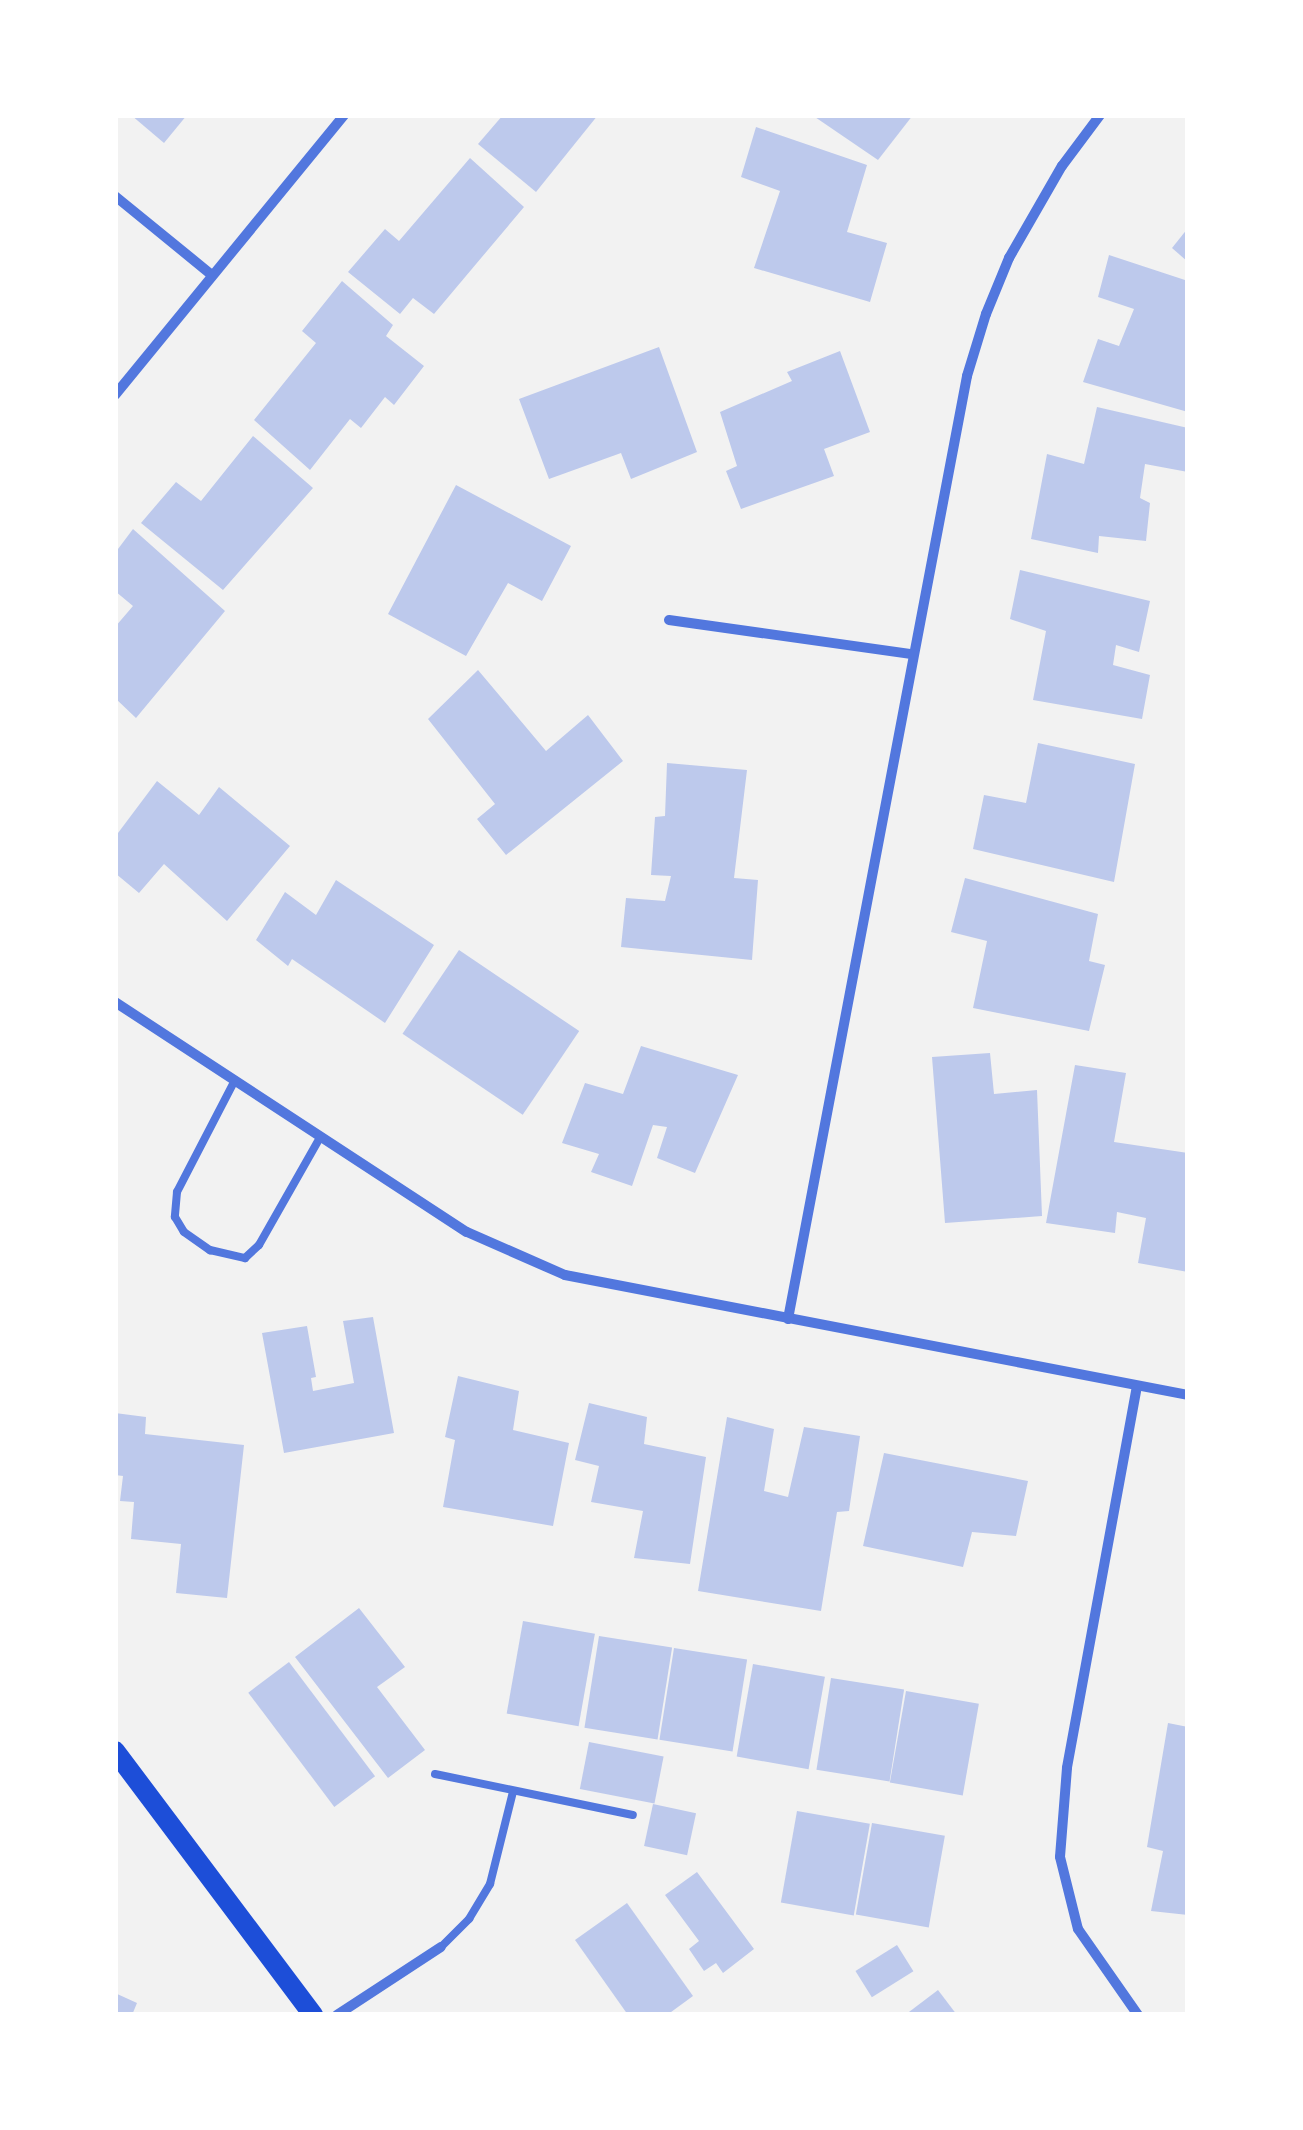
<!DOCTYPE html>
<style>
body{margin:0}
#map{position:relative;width:1303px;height:2130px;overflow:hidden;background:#f2f2f2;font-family:Karla,sans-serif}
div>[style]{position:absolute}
.building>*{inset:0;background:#bdc9ec;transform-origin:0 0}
.service>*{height:8px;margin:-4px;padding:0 4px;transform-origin:4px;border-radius:4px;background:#5277de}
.minor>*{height:10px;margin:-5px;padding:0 5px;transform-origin:5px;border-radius:5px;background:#5277de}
.secondary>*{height:20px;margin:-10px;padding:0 10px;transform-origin:10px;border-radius:10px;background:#1d4ed8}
span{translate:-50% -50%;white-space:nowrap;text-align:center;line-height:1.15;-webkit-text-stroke:8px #fff;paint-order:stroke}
.frame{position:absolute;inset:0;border:118px solid #fff;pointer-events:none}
</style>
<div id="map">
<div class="building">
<i style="clip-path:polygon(131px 115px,187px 115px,164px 143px)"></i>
<i style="clip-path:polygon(503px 115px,598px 115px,536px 192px,478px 144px)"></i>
<i style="clip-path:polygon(812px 115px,913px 115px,878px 160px)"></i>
<i style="clip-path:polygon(756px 127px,867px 165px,847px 232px,887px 243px,870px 302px,754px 268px,780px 191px,741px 177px)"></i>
<i style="clip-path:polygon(470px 158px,524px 207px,434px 314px,413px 298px,400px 314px,348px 272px,385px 229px,399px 241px)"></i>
<i style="clip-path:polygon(1188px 228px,1188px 262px,1172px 248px)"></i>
<i style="clip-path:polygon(1109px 255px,1188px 281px,1188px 412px,1083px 382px,1098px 339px,1119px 346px,1134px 309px,1098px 297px)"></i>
<i style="clip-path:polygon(342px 281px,393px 325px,386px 336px,424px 366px,394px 405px,385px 397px,361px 428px,350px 419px,310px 470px,254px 420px,316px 343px,302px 331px)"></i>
<i style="clip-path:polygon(659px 347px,697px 452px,631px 479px,621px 453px,549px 479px,519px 399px)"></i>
<i style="clip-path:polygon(840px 351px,870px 432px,824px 449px,834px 476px,741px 509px,726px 471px,737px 466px,720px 412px,792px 381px,787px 372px)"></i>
<i style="clip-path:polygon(1097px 407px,1188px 428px,1188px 472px,1145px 464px,1140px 498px,1150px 503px,1146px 541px,1099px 536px,1098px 553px,1031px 539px,1047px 454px,1084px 464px)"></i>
<i style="clip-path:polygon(253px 436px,313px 488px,223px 590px,141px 523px,176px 482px,201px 501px)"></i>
<i style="clip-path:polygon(456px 485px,571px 546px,542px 601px,508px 583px,466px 656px,388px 614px)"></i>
<i style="clip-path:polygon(133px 529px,225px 611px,136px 718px,115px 698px,115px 627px,133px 606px,115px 591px,115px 553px)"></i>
<i style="clip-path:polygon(1020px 570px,1150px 601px,1139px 652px,1116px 645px,1113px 665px,1150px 675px,1142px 719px,1033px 700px,1046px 631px,1010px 619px)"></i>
<i style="clip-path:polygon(478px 670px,546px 751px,588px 715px,623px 761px,506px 855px,477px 819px,495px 804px,428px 719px)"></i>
<i style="clip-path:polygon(1038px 743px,1135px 764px,1114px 882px,973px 849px,984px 795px,1026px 803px)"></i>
<i style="clip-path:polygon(667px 763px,747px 770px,734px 878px,758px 880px,752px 960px,621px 947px,626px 898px,665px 901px,671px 876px,651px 875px,655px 817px,665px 816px)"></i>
<i style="clip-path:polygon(157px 781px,199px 815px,219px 787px,290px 846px,227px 921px,164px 864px,139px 893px,115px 873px,115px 837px)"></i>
<i style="clip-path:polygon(965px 878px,1098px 914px,1089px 961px,1105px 965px,1089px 1031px,973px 1008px,987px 941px,951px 932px)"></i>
<i style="clip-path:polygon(336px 880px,434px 945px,385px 1023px,292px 959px,288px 966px,256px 940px,285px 892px,316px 915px)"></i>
<i style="left:459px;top:950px;width:145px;height:101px;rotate:34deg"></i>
<i style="clip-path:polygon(641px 1046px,738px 1075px,695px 1173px,657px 1158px,667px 1127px,653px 1125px,632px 1186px,591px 1172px,599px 1154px,562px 1143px,585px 1083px,623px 1094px)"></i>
<i style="clip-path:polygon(990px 1053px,994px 1094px,1037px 1090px,1042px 1216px,945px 1223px,932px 1057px)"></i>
<i style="clip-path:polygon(1075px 1065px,1126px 1073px,1114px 1142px,1188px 1153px,1188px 1272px,1138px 1263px,1146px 1218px,1117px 1212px,1115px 1233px,1046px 1223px)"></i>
<i style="clip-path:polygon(373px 1317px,394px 1433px,284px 1453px,262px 1333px,307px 1326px,316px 1377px,311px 1378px,313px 1391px,354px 1383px,343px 1321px)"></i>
<i style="clip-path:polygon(458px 1376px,519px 1391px,513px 1430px,569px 1443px,553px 1526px,443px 1507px,455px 1440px,445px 1437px)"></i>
<i style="clip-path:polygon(589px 1403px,647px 1417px,644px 1444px,706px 1457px,690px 1564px,634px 1558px,643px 1511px,591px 1502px,599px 1466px,575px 1460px)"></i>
<i style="clip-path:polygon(115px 1413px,146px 1417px,145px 1434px,244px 1445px,227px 1598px,176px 1593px,181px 1544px,131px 1539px,134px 1502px,120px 1501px,123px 1476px,115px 1475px)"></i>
<i style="clip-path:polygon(727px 1417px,774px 1429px,764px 1491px,788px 1497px,804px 1427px,860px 1436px,849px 1511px,837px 1512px,821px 1611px,698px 1591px)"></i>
<i style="clip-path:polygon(884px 1453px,1028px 1481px,1016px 1536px,972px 1532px,963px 1567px,863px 1546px)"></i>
<i style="clip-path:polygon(359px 1608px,405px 1667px,377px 1687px,425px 1750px,388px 1778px,295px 1657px)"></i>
<i style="left:523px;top:1621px;width:73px;height:94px;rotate:10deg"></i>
<i style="left:599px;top:1636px;width:74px;height:93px;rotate:9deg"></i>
<i style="left:674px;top:1648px;width:74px;height:93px;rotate:9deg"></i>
<i style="left:289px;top:1662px;width:143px;height:51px;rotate:53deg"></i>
<i style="left:753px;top:1664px;width:73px;height:94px;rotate:10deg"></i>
<i style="left:831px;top:1678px;width:74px;height:93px;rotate:9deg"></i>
<i style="left:906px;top:1691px;width:74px;height:93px;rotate:10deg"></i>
<i style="clip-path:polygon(1168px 1723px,1188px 1727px,1188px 1915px,1151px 1911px,1163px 1851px,1147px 1847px)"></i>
<i style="left:589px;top:1742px;width:76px;height:48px;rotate:11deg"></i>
<i style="left:653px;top:1804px;width:44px;height:43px;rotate:12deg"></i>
<i style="left:797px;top:1811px;width:74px;height:93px;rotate:10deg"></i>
<i style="left:872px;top:1823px;width:74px;height:93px;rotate:10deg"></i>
<i style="clip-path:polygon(697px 1872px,754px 1949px,723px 1973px,716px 1963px,704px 1971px,689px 1949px,699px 1941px,665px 1895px)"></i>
<i style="clip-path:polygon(627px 1903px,693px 1996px,667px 2015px,628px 2015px,575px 1940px)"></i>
<i style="left:897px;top:1945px;width:31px;height:49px;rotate:58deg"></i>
<i style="clip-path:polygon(938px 1990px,957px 2015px,905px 2015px)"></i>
<i style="clip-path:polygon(115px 1993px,137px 2003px,132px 2015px,115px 2015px)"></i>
</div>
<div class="service">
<i style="left:235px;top:1080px;width:126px;rotate:117.4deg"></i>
<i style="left:177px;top:1192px;width:25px;rotate:95deg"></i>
<i style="left:175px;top:1217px;width:17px;rotate:59deg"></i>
<i style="left:184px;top:1232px;width:32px;rotate:35deg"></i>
<i style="left:210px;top:1250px;width:36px;rotate:13deg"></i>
<i style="left:245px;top:1258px;width:19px;rotate:-43deg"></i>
<i style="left:259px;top:1245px;width:125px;rotate:-60.4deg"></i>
<i style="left:435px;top:1774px;width:202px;rotate:11.7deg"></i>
<i style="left:441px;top:1947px;width:40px;rotate:-45deg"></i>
<i style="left:469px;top:1919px;width:41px;rotate:-59deg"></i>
<i style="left:490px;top:1884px;width:95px;rotate:-76deg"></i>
</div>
<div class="minor">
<i style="left:115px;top:196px;width:125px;rotate:39.2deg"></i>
<i style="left:115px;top:395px;width:362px;rotate:-50.7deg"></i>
<i style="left:669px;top:620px;width:245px;rotate:8deg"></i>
<i style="left:115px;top:1002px;width:420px;rotate:33.2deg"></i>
<i style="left:467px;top:1232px;width:107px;rotate:23.7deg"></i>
<i style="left:565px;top:1275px;width:634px;rotate:10.9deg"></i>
<i style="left:788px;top:1319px;width:960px;rotate:-79.25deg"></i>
<i style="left:967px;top:376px;width:65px;rotate:-73deg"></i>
<i style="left:986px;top:314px;width:61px;rotate:-67.7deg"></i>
<i style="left:1009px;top:258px;width:106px;rotate:-60.1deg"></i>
<i style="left:1062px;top:166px;width:64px;rotate:-53.3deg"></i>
<i style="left:1137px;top:1386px;width:388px;rotate:100.4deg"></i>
<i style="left:1067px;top:1768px;width:89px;rotate:94.5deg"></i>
<i style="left:1060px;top:1857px;width:74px;rotate:76deg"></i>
<i style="left:1078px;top:1929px;width:105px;rotate:55.1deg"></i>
<i style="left:337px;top:2015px;width:124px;rotate:-33.2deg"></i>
</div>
<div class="secondary">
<i style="left:115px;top:1751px;width:330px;rotate:53.1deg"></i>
</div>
<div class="frame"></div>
</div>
